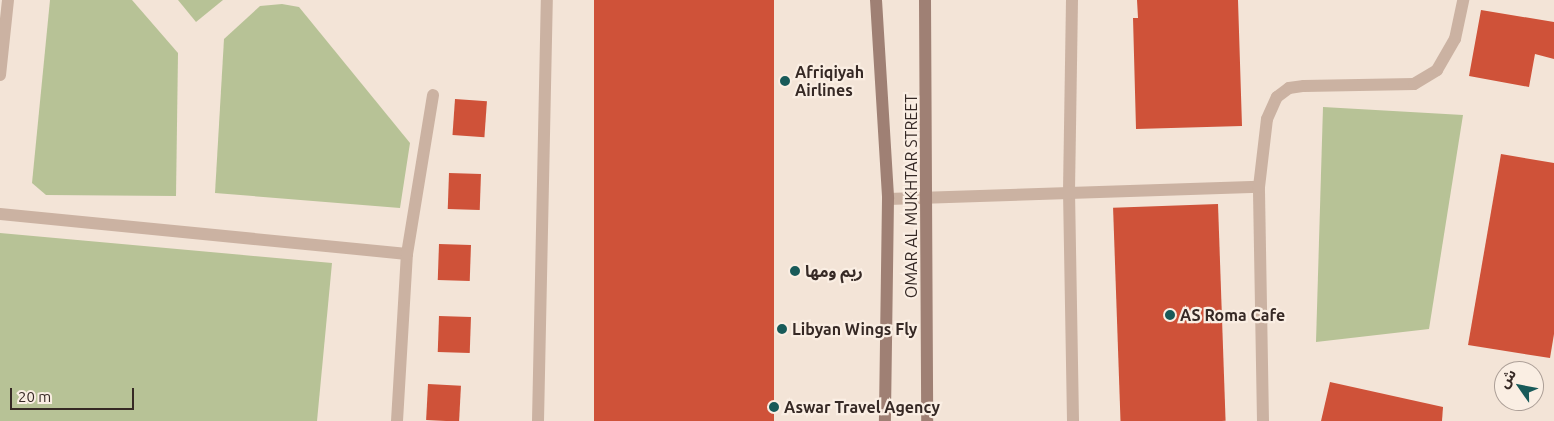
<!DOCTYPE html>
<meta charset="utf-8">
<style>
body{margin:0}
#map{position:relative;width:1554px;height:421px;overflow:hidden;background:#f3e4d7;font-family:Ubuntu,"Noto Sans Arabic",sans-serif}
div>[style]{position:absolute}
.green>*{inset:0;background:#b7c296}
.building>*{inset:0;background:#cf5239;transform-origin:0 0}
.service>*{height:12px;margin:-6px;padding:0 6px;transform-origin:6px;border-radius:6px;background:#cbb2a2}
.minor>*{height:12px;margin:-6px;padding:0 6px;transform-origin:6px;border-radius:6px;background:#cbb2a2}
.secondary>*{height:12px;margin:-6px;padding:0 6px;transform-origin:6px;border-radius:6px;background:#9f8074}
.dots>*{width:14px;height:14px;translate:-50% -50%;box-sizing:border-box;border:2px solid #faeee3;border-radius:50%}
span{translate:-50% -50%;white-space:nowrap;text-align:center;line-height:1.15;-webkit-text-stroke:4.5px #faeee3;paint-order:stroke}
.poi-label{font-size:16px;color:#362925;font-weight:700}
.left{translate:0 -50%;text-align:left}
.street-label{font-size:16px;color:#362925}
.north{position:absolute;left:1494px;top:361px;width:50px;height:50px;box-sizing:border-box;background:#faeee3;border:1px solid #ac9f97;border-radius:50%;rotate:303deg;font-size:14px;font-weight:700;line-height:20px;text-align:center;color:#362925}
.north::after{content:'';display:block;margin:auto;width:18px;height:22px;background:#185a59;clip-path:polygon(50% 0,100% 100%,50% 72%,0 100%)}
.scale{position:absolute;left:10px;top:388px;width:124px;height:22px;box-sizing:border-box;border:2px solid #362925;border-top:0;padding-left:6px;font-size:15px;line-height:18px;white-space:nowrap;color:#362925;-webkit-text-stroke:4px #faeee3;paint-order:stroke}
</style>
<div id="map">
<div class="green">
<i style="clip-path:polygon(50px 0,132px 0,178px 53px,176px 196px,46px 195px,32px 183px)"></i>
<i style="clip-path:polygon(178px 0,223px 0,196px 22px)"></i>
<i style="clip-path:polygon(282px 4px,299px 7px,410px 143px,400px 208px,215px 193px,224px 39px,260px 6px)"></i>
<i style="clip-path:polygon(1323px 107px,1463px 115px,1429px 329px,1316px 342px)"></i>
<i style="clip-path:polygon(0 233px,332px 263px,317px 421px,0 421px)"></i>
</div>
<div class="building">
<i style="left:594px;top:0;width:180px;height:421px"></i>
<i style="clip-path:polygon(1137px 0,1238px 0,1242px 126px,1136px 129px,1133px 18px,1138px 18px)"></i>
<i style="clip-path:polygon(1481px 10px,1554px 22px,1554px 59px,1535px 54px,1529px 87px,1469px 76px)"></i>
<i style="left:455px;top:99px;width:32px;height:36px;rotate:4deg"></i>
<i style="clip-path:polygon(1501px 154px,1554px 163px,1554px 334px,1550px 358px,1468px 345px)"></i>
<i style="left:449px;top:173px;width:32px;height:36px;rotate:2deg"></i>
<i style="left:1218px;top:204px;width:217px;height:105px;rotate:88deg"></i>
<i style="left:439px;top:244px;width:32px;height:36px;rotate:2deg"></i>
<i style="left:439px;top:316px;width:32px;height:36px;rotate:2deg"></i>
<i style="clip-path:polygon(1330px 382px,1443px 407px,1442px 421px,1321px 421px)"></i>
<i style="left:428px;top:384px;width:33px;height:36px;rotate:3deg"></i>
</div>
<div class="service">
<i style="left:0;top:75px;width:75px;rotate:-83.9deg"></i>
<i style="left:0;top:214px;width:409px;rotate:5.6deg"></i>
<i style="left:397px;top:421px;width:167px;rotate:-86.6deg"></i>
<i style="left:407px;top:254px;width:161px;rotate:-80.7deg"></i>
</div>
<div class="minor">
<i style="left:1072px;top:0;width:191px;rotate:90.9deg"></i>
<i style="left:1069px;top:191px;width:230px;rotate:89deg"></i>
<i style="left:888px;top:199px;width:371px;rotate:-1.9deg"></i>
<i style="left:538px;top:421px;width:421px;rotate:-88.8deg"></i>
<i style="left:1263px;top:421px;width:234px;rotate:-91deg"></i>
<i style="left:1259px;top:187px;width:68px;rotate:-83.3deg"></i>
<i style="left:1267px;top:119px;width:24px;rotate:-66deg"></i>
<i style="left:1277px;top:97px;width:15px;rotate:-37deg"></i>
<i style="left:1289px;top:88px;width:15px;rotate:-8deg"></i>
<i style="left:1304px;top:86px;width:110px;rotate:-1deg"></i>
<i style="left:1414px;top:84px;width:27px;rotate:-31deg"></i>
<i style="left:1437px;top:70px;width:36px;rotate:-60deg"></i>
<i style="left:1455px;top:39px;width:40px;rotate:-78deg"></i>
</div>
<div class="secondary">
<i style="left:876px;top:0;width:199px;rotate:86.5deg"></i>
<i style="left:888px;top:199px;width:222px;rotate:90.8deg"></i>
<i style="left:925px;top:0;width:421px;rotate:89.7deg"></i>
</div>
<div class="dots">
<i style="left:785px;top:81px;background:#185a59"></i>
<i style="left:795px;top:271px;background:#185a59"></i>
<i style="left:1170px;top:315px;background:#185a59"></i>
<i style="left:782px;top:329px;background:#185a59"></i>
<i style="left:774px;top:407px;background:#185a59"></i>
</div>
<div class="poi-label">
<span class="left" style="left:795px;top:81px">Afriqiyah<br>Airlines</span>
<span class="left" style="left:805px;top:271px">ريم ومها</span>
<span class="left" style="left:1180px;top:315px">AS Roma Cafe</span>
<span class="left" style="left:792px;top:329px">Libyan Wings Fly</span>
<span class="left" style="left:784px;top:407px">Aswar Travel Agency</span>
</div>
<div class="street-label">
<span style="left:911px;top:196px;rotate:-90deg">OMAR AL MUKHTAR STREET</span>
</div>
<div class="north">ش</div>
<div class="scale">20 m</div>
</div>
